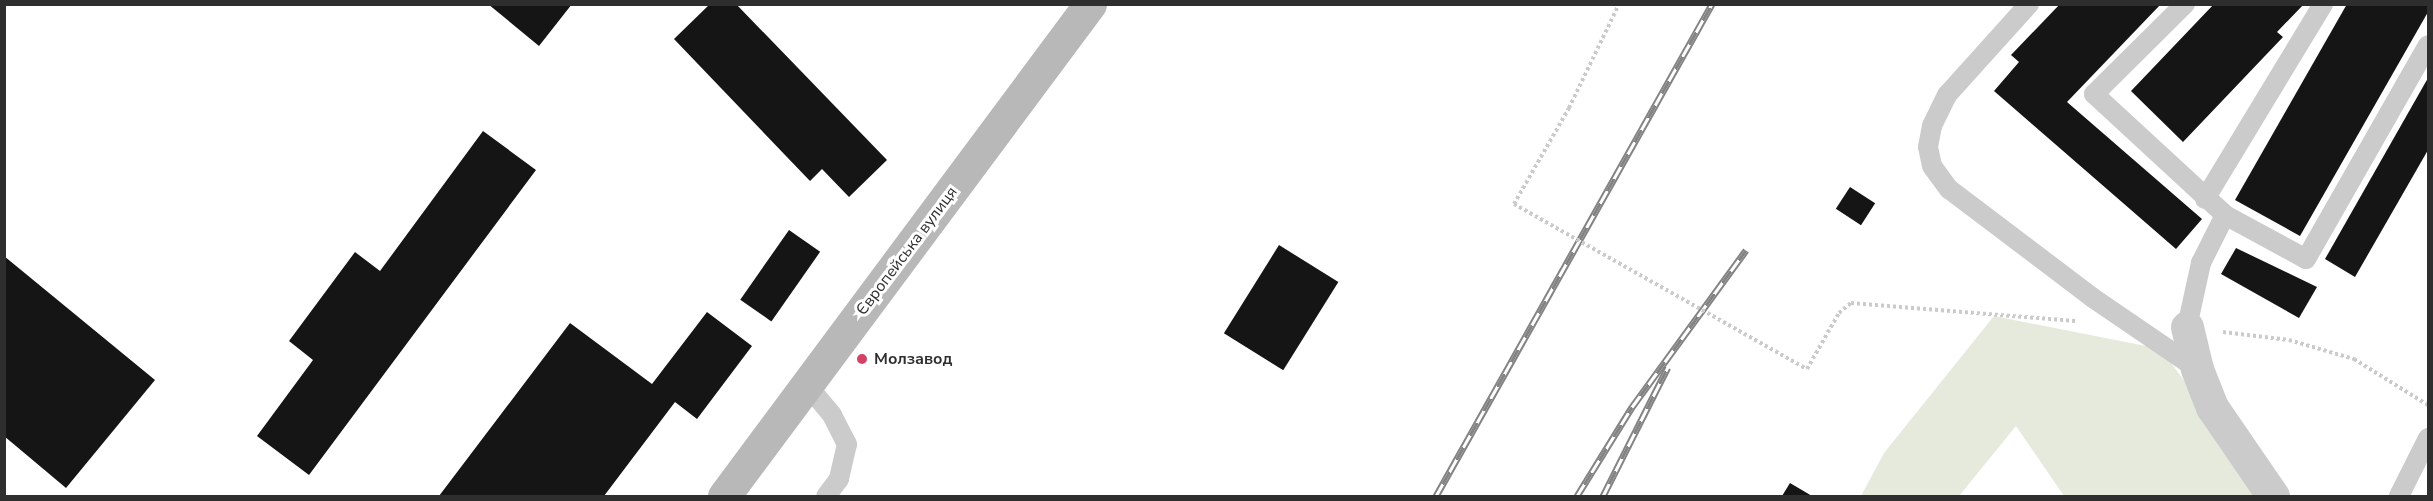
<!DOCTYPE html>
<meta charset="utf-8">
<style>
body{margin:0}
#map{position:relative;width:2433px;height:501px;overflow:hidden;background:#fff;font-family:"Nunito Sans",sans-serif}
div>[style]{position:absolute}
.green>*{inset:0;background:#e6eadd}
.building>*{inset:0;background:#151515;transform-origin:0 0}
.path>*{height:4px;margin-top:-2px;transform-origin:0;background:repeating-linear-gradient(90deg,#cbcbcb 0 3px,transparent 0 6px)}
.lane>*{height:20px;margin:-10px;padding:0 10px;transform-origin:10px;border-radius:10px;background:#cbcbcb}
.street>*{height:33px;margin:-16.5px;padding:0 16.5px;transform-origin:16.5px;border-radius:16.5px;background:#cbcbcb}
.secondary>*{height:33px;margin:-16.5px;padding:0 16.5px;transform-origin:16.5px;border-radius:16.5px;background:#b8b8b8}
.rail>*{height:7px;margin-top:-3.5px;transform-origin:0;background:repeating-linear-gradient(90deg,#fff 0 14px,#838383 0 28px);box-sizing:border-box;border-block:2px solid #838383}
.path-bridge>*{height:4px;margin-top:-2px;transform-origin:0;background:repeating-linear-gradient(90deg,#cbcbcb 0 3px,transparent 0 6px)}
.dots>*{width:16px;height:16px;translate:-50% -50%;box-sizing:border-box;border:3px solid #fff;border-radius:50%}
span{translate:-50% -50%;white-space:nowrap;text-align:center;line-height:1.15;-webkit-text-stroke:6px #fff;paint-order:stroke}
.street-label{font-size:16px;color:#2e2e2e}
.poi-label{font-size:16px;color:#2e2e2e;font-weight:700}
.left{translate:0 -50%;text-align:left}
.frame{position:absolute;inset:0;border:6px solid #2e2e2e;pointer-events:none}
</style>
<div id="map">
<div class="green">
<i style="clip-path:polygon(1994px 316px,2161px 349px,2268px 496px,2064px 496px,2016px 426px,1959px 496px,1861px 496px,1884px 453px)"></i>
</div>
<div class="building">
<i style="clip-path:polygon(488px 4px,572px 4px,539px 46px)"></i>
<i style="clip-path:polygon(710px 4px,736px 4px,887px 160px,849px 197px,822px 169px,810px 181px,674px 39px)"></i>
<i style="clip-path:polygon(2060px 4px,2161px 4px,2067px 102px,2202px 219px,2176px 249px,1994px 91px,2019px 62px,2011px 55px)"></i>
<i style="clip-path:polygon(2214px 4px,2304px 4px,2277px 32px,2283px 37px,2183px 142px,2131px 91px)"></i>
<i style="clip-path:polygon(2347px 4px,2428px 4px,2428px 12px,2300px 236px,2235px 200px)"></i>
<i style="clip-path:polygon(2428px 78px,2428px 150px,2355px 277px,2325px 259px)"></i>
<i style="clip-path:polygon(483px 131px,536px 170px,309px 475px,257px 436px,313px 360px,289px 341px,355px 252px,380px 271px)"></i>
<i style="left:1850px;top:187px;width:30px;height:26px;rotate:33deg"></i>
<i style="left:789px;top:230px;width:38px;height:85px;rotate:35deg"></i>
<i style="left:1279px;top:245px;width:70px;height:104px;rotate:32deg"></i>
<i style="clip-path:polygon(2236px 248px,2317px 287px,2299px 318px,2221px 274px)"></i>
<i style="clip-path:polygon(4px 256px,155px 380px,66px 488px,4px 436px)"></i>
<i style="clip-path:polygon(707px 312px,752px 346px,697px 419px,675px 402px,604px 496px,439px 496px,570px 323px,652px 384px)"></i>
<i style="clip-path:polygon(1790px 483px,1812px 496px,1782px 496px)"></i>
</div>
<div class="path">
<i style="left:1514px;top:204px;width:111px;rotate:-60.2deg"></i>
<i style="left:1569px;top:108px;width:115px;rotate:-64.3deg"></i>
<i style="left:2223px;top:332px;width:66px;rotate:6.9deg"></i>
<i style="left:2289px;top:340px;width:68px;rotate:16.3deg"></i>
<i style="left:2354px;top:359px;width:87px;rotate:31.9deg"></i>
<i style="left:1807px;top:369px;width:64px;rotate:-60.3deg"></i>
<i style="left:1839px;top:313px;width:16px;rotate:-40deg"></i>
<i style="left:1851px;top:303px;width:225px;rotate:4.6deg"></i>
</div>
<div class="lane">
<i style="left:2029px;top:4px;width:122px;rotate:132deg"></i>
<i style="left:1947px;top:95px;width:34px;rotate:116deg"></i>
<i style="left:1932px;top:126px;width:21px;rotate:101deg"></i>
<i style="left:1928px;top:147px;width:19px;rotate:78deg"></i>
<i style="left:1932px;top:166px;width:29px;rotate:54deg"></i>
<i style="left:1949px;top:189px;width:181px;rotate:37.1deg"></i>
<i style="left:2093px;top:298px;width:126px;rotate:34.3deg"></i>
<i style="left:2185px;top:4px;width:128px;rotate:135.3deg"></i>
<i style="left:2094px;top:94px;width:178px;rotate:42.7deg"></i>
<i style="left:2225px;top:215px;width:92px;rotate:28.5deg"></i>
<i style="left:2306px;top:259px;width:246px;rotate:-60.3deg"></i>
<i style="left:2205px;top:199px;width:228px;rotate:-58.8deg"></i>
<i style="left:2187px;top:327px;width:66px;rotate:-77.7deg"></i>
<i style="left:2201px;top:263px;width:54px;rotate:-63.4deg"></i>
<i style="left:807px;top:385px;width:39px;rotate:50deg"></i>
<i style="left:832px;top:415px;width:33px;rotate:63deg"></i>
<i style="left:847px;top:444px;width:36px;rotate:103deg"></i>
<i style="left:839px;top:479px;width:21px;rotate:127deg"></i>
<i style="left:2399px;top:496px;width:65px;rotate:-63.4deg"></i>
</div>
<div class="street">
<i style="left:2187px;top:327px;width:43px;rotate:76.6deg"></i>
<i style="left:2197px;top:369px;width:41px;rotate:68.5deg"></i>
<i style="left:2212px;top:407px;width:108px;rotate:55.6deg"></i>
</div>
<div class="secondary">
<i style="left:724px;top:496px;width:613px;rotate:-53.35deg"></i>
</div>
<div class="rail">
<i style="left:1436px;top:496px;width:564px;rotate:-60.71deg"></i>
<i style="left:1577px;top:496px;width:105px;rotate:-58.3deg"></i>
<i style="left:1632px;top:407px;width:194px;rotate:-54deg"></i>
<i style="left:1603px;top:496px;width:144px;rotate:-63.3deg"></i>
</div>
<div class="path-bridge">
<i style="left:1514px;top:204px;width:336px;rotate:29.4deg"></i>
</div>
<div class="dots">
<i style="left:862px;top:359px;background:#d34165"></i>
</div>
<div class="street-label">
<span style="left:907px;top:251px;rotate:-53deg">Європейська вулиця</span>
</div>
<div class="poi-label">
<span class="left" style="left:874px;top:359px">Молзавод</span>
</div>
<div class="frame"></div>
</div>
